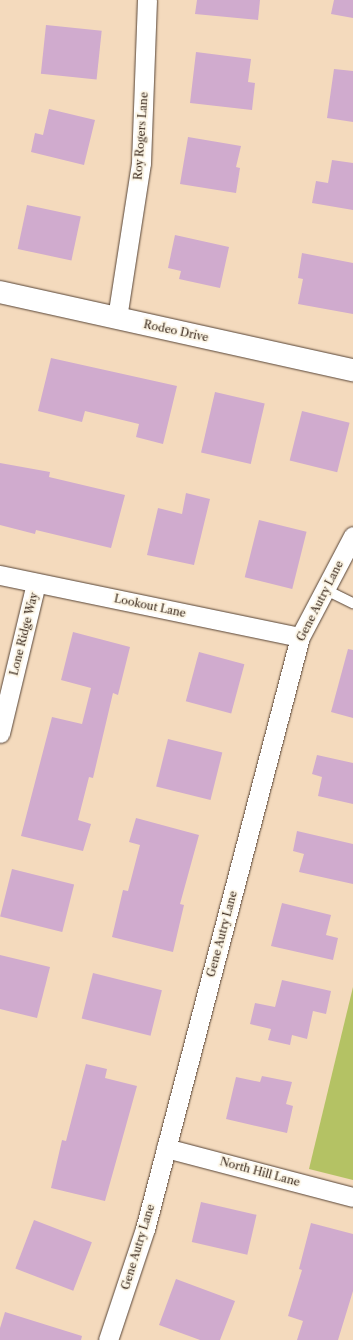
<!DOCTYPE html>
<style>
body{margin:0}
#map{position:relative;width:353px;height:1340px;overflow:hidden;background:#f4dabd;font-family:"Libre Caslon Text",serif}
div>[style]{position:absolute}
.green>*{inset:0;background:#b4c264}
.building>*{inset:0;background:#d0abce;transform-origin:0 0}
.roads{filter:drop-shadow(0 0 1px #574436) drop-shadow(0 0 1px #574436)}
.lane>*{height:10px;margin:-5px;padding:0 5px;transform-origin:5px;border-radius:5px;background:#fff}
.street>*{height:19px;margin:-9.5px;padding:0 9.5px;transform-origin:9.5px;border-radius:9.5px;background:#fff}
.secondary>*{height:22px;margin:-11px;padding:0 11px;transform-origin:11px;border-radius:11px;background:#fff}
span{translate:-50% -50%;white-space:nowrap;text-align:center;line-height:1.15;-webkit-text-stroke:3.5px #fcf5e5;paint-order:stroke}
.street-label{font-size:11px;color:#3b2a1e}
</style>
<div id="map">
<div class="green">
<i style="clip-path:polygon(353px 987px,353px 1180px,309px 1169px)"></i>
</div>
<div class="building">
<i style="clip-path:polygon(197px 0,260px 0,258px 20px,195px 14px)"></i>
<i style="clip-path:polygon(334px 0,353px 0,353px 18px,331px 14px)"></i>
<i style="left:46px;top:25px;width:56px;height:49px;rotate:6deg"></i>
<i style="clip-path:polygon(196px 52px,251px 59px,248px 82px,255px 83px,252px 110px,190px 103px)"></i>
<i style="clip-path:polygon(334px 69px,353px 71px,353px 122px,327px 118px)"></i>
<i style="clip-path:polygon(49px 109px,95px 120px,84px 165px,31px 152px,35px 133px,43px 135px)"></i>
<i style="clip-path:polygon(188px 137px,241px 146px,236px 167px,240px 168px,236px 193px,180px 184px)"></i>
<i style="clip-path:polygon(332px 160px,353px 163px,353px 210px,312px 203px,316px 181px,328px 183px)"></i>
<i style="left:27px;top:205px;width:55px;height:45px;rotate:12deg"></i>
<i style="clip-path:polygon(175px 235px,229px 247px,220px 288px,179px 279px,181px 271px,168px 268px)"></i>
<i style="clip-path:polygon(302px 253px,353px 263px,353px 314px,298px 304px,303px 279px,298px 278px)"></i>
<i style="clip-path:polygon(51px 358px,177px 386px,163px 444px,136px 437px,139px 424px,85px 411px,82px 422px,38px 411px)"></i>
<i style="left:215px;top:392px;width:51px;height:62px;rotate:13deg"></i>
<i style="left:302px;top:411px;width:49px;height:51px;rotate:14deg"></i>
<i style="clip-path:polygon(0 463px,50px 472px,49px 477px,125px 495px,111px 548px,36px 530px,35px 534px,0 525px)"></i>
<i style="clip-path:polygon(186px 493px,210px 499px,194px 565px,147px 555px,158px 508px,182px 514px)"></i>
<i style="left:259px;top:520px;width:49px;height:59px;rotate:14deg"></i>
<i style="clip-path:polygon(73px 632px,130px 647px,118px 695px,113px 693px,93px 778px,89px 777px,78px 820px,91px 824px,83px 851px,21px 836px,52px 717px,82px 724px,91px 688px,61px 680px)"></i>
<i style="clip-path:polygon(348px 649px,353px 650px,353px 718px,331px 712px)"></i>
<i style="left:199px;top:652px;width:47px;height:51px;rotate:15deg"></i>
<i style="left:168px;top:739px;width:56px;height:49px;rotate:14deg"></i>
<i style="clip-path:polygon(317px 755px,353px 763px,353px 804px,318px 796px,322px 777px,312px 774px)"></i>
<i style="clip-path:polygon(136px 818px,199px 835px,180px 904px,184px 905px,173px 952px,112px 937px,123px 890px,128px 891px,140px 845px,129px 842px)"></i>
<i style="clip-path:polygon(297px 831px,353px 844px,353px 884px,299px 872px,304px 854px,293px 851px)"></i>
<i style="left:12px;top:869px;width:64px;height:49px;rotate:14deg"></i>
<i style="clip-path:polygon(282px 903px,331px 915px,326px 935px,338px 938px,333px 960px,271px 946px)"></i>
<i style="clip-path:polygon(0 955px,50px 967px,37px 1018px,0 1009px)"></i>
<i style="left:93px;top:973px;width:71px;height:47px;rotate:14deg"></i>
<i style="clip-path:polygon(282px 980px,331px 991px,326px 1014px,313px 1011px,307px 1039px,292px 1035px,290px 1045px,268px 1040px,271px 1029px,250px 1024px,255px 1003px,275px 1007px)"></i>
<i style="clip-path:polygon(86px 1064px,107px 1069px,105px 1078px,137px 1086px,105px 1201px,51px 1188px,62px 1140px,66px 1141px)"></i>
<i style="clip-path:polygon(262px 1076px,292px 1082px,286px 1104px,293px 1106px,287px 1133px,226px 1119px,236px 1077px,260px 1082px)"></i>
<i style="left:201px;top:1202px;width:57px;height:41px;rotate:13deg"></i>
<i style="left:34px;top:1220px;width:62px;height:52px;rotate:21deg"></i>
<i style="clip-path:polygon(311px 1223px,353px 1234px,353px 1291px,338px 1340px,297px 1340px,303px 1321px,288px 1316px,302px 1270px,299px 1269px)"></i>
<i style="clip-path:polygon(176px 1279px,235px 1301px,220px 1340px,200px 1340px,159px 1325px)"></i>
<i style="clip-path:polygon(5px 1312px,82px 1336px,81px 1340px,0 1340px,0 1328px)"></i>
</div>
<div class="roads">
<div class="lane">
<i style="left:326px;top:590px;width:30px;rotate:26deg"></i>
</div>
<div class="street">
<i style="left:117px;top:318px;width:157px;rotate:-81.2deg"></i>
<i style="left:141px;top:163px;width:163px;rotate:-87.9deg"></i>
<i style="left:0;top:575px;width:306px;rotate:11.7deg"></i>
<i style="left:0;top:733px;width:154px;rotate:-76.5deg"></i>
<i style="left:166px;top:1148px;width:193px;rotate:14.7deg"></i>
<i style="left:108px;top:1340px;width:117px;rotate:-71.6deg"></i>
<i style="left:145px;top:1229px;width:612px;rotate:-75.33deg"></i>
<i style="left:300px;top:637px;width:114px;rotate:-62.3deg"></i>
</div>
<div class="secondary">
<i style="left:0;top:292px;width:362px;rotate:12.5deg"></i>
</div>
</div>
<div class="street-label">
<span style="left:141px;top:136px;rotate:-86deg">Roy Rogers Lane</span>
<span style="left:176px;top:331px;rotate:12deg">Rodeo Drive</span>
<span style="left:320px;top:601px;rotate:-63deg">Gene Autry Lane</span>
<span style="left:150px;top:606px;rotate:12deg">Lookout Lane</span>
<span style="left:24px;top:634px;rotate:-76deg">Lone Ridge Way</span>
<span style="left:222px;top:934px;rotate:-75deg">Gene Autry Lane</span>
<span style="left:260px;top:1172px;rotate:15deg">North Hill Lane</span>
<span style="left:138px;top:1247px;rotate:-73deg">Gene Autry Lane</span>
</div>
</div>
